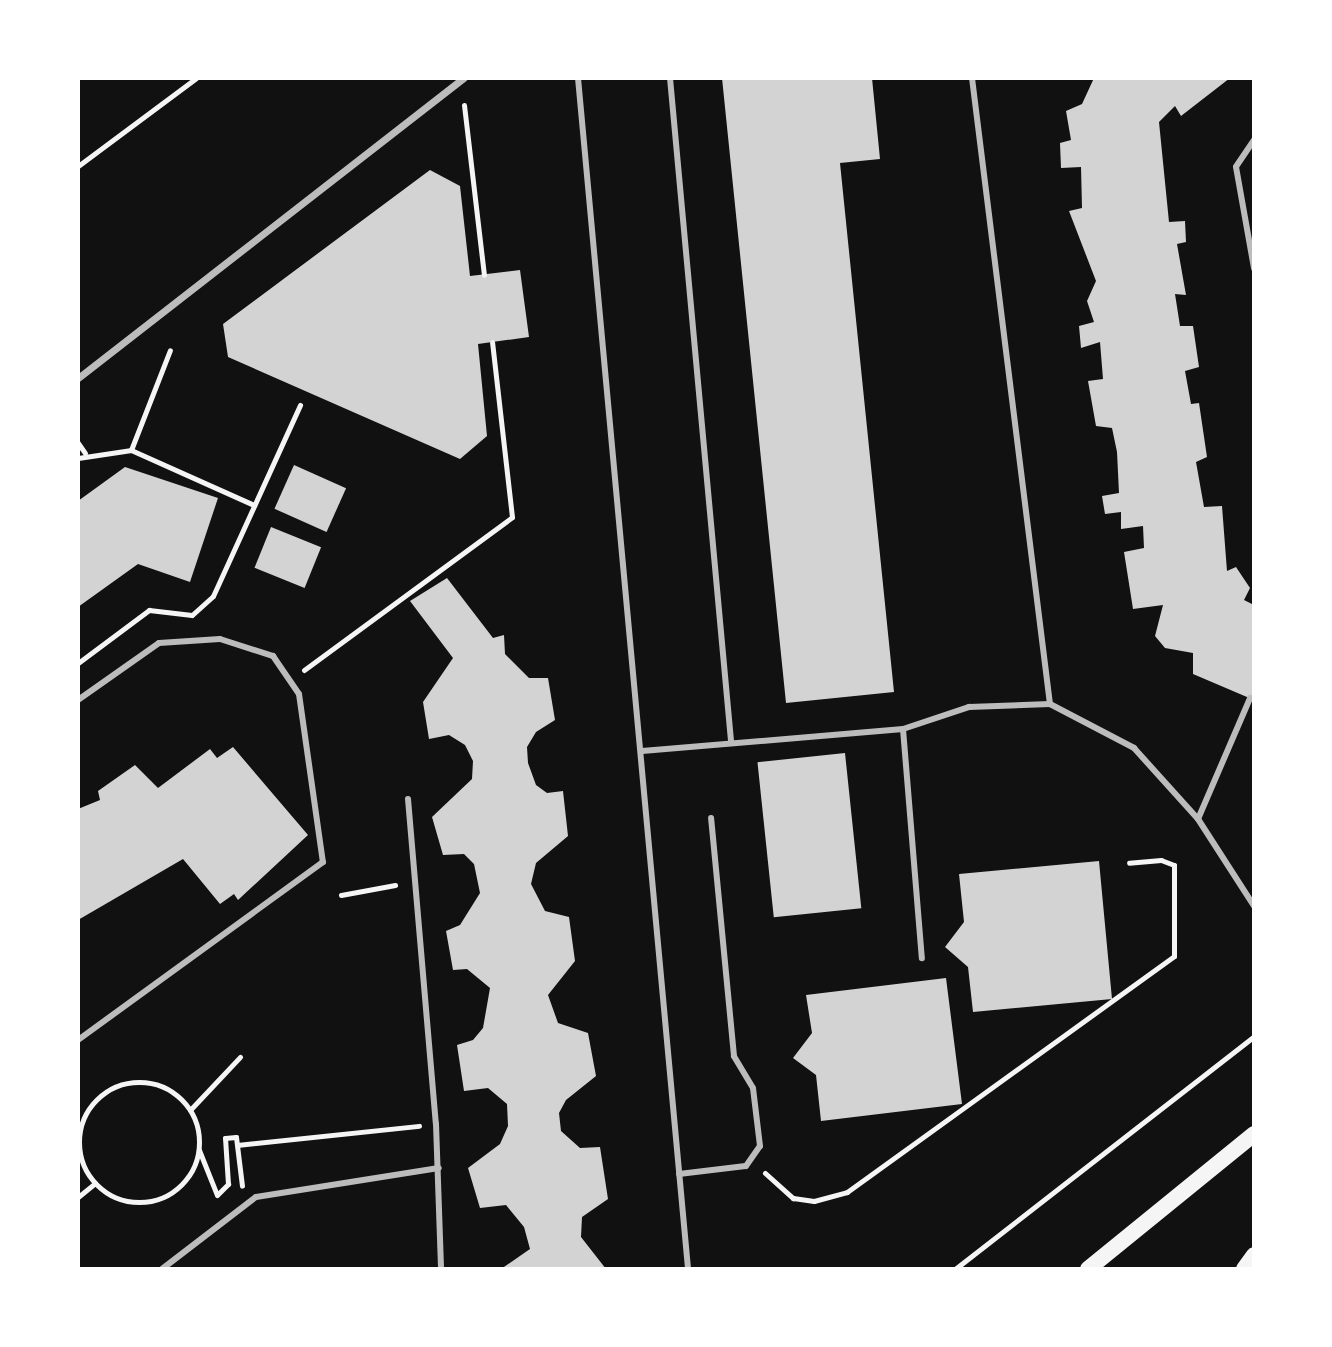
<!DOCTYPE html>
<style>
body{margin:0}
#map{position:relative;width:1332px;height:1347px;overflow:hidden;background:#111;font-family:"IBM Plex Sans",sans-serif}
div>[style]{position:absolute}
.building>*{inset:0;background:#d3d3d3;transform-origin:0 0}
.path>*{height:5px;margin:-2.5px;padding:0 2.5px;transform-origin:2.5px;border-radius:2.5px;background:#f5f5f5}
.path>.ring{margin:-2.5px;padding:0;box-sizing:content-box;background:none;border:5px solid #f5f5f5;border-radius:50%}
.service>*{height:6px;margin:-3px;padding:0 3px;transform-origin:3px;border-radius:3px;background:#bcbcbc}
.pedestrian>*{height:7px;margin:-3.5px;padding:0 3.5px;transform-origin:3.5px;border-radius:3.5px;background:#bcbcbc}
.secondary>*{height:16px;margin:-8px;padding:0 8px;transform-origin:8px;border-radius:8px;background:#f5f5f5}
span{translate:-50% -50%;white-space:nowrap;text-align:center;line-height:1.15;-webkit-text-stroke:8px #fff;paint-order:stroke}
.frame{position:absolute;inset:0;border:80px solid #fff;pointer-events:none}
</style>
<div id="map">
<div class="building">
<i style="clip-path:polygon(722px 78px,872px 78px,880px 159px,840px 163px,894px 692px,786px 703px)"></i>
<i style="clip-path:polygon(1094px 78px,1230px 78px,1181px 116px,1175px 106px,1159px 122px,1169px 222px,1185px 221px,1186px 242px,1177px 244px,1186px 295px,1175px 294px,1180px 326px,1193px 326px,1199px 367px,1185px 371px,1191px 404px,1199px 403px,1207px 457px,1196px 462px,1204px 507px,1222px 506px,1227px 571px,1236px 567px,1250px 588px,1244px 600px,1254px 605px,1254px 700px,1193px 674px,1193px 653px,1165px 648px,1155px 636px,1163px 605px,1133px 609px,1124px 552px,1144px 548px,1143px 526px,1121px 529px,1121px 512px,1105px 514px,1102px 496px,1119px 493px,1117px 452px,1112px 428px,1096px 426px,1088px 381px,1103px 379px,1100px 342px,1081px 348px,1079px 326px,1094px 322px,1087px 301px,1096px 281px,1069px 211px,1082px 208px,1081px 167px,1061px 168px,1060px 143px,1071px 140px,1066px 111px,1082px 104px)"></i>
<i style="clip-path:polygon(430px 170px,460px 186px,470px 276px,520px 270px,529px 337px,478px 344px,487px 436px,460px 459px,228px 357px,223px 324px)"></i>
<i style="left:294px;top:465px;width:57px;height:48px;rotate:24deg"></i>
<i style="clip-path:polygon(125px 467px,218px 498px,190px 582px,138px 564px,78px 607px,78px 501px)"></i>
<i style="left:271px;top:527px;width:54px;height:44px;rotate:22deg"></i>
<i style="clip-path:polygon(447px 578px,493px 638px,504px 635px,505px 654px,529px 678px,548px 678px,555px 720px,536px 732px,527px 747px,528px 763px,536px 785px,547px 793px,563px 791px,568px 836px,536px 863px,531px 884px,545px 911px,569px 917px,575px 961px,548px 995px,558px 1023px,588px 1033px,596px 1076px,566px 1100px,559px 1113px,561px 1131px,580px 1148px,600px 1147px,608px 1199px,582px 1217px,581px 1237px,606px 1269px,501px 1269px,530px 1249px,524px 1227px,506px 1205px,480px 1208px,468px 1168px,500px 1144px,508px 1126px,507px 1104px,488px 1088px,464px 1091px,457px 1045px,473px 1040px,483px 1028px,490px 988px,467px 969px,453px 970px,446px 931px,460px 925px,480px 893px,474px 864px,464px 854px,443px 855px,432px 817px,472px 779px,473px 761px,465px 745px,449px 735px,429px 739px,423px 702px,453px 658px,410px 601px)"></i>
<i style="clip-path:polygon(233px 747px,308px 835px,238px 900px,234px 894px,220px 904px,183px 859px,78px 920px,78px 809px,100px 800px,98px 791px,135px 765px,158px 788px,210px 749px,217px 758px)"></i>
<i style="left:845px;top:753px;width:156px;height:88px;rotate:84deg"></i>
<i style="clip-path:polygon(1099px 861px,1112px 999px,973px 1012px,968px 967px,945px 947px,964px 922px,959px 874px)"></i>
<i style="clip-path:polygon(946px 978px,962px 1104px,821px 1121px,816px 1075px,793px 1058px,812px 1033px,806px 995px)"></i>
</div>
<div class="path">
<i style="left:464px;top:105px;width:171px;rotate:83.3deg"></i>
<i style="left:78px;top:166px;width:147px;rotate:-36.7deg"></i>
<i style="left:78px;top:443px;width:12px;rotate:55deg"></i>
<i style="left:131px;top:450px;width:107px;rotate:-68.7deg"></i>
<i style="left:78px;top:458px;width:54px;rotate:-8.6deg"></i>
<i style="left:131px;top:450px;width:135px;rotate:24.1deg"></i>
<i style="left:78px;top:663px;width:89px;rotate:-36.7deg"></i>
<i style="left:149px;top:610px;width:43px;rotate:6.6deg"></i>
<i style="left:192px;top:615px;width:28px;rotate:-42deg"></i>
<i style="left:213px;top:596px;width:210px;rotate:-65.5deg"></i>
<i style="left:304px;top:670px;width:258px;rotate:-36.3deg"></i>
<i style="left:512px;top:517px;width:176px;rotate:-96.5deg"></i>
<i style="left:341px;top:895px;width:55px;rotate:-10.5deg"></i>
<i class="ring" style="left:79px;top:1082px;width:115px;height:115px"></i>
<i style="left:190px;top:1110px;width:73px;rotate:-46.7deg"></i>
<i style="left:237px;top:1145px;width:183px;rotate:-6deg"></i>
<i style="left:199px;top:1150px;width:48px;rotate:68.2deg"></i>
<i style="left:217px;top:1195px;width:16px;rotate:-45deg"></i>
<i style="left:228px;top:1184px;width:46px;rotate:-93.7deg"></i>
<i style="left:225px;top:1138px;width:11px;rotate:-5deg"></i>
<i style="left:236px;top:1137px;width:49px;rotate:83deg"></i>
<i style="left:765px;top:1173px;width:38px;rotate:42deg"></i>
<i style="left:793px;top:1198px;width:21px;rotate:8deg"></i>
<i style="left:814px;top:1201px;width:34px;rotate:-15deg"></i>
<i style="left:847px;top:1192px;width:403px;rotate:-35.8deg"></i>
<i style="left:1174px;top:956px;width:91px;rotate:-90deg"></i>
<i style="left:1174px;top:865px;width:14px;rotate:-159deg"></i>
<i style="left:1161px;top:860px;width:32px;rotate:175deg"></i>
<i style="left:78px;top:1197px;width:22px;rotate:-39deg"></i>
<i style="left:955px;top:1269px;width:379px;rotate:-37.9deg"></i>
</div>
<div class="service">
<i style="left:578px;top:78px;width:1196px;rotate:84.72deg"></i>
<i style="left:670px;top:78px;width:666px;rotate:84.74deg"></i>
<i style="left:972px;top:78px;width:631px;rotate:82.9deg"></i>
<i style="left:1254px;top:140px;width:32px;rotate:124deg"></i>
<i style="left:1236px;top:167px;width:103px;rotate:79.9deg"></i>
<i style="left:78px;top:700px;width:99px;rotate:-35.1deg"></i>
<i style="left:159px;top:643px;width:61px;rotate:-3.8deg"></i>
<i style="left:220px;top:639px;width:56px;rotate:17.8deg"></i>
<i style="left:273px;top:656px;width:46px;rotate:55.6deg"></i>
<i style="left:299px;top:694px;width:170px;rotate:81.9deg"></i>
<i style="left:323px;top:862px;width:303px;rotate:144deg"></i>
<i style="left:903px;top:729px;width:230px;rotate:85.3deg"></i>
<i style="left:642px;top:751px;width:262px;rotate:-4.8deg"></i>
<i style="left:903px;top:729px;width:70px;rotate:-18.4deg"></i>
<i style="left:969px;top:707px;width:81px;rotate:-2.1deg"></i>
<i style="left:1050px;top:704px;width:95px;rotate:27.6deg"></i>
<i style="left:1134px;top:748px;width:96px;rotate:48deg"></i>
<i style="left:1198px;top:819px;width:103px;rotate:57.2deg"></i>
<i style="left:408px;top:799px;width:326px;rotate:85.1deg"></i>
<i style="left:436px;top:1124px;width:145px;rotate:88deg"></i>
<i style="left:1198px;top:819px;width:132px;rotate:-66.7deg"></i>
<i style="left:679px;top:1174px;width:67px;rotate:-6.8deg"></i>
<i style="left:746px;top:1166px;width:24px;rotate:-55deg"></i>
<i style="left:760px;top:1146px;width:58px;rotate:-96.9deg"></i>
<i style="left:753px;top:1088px;width:37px;rotate:-121deg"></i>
<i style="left:734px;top:1056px;width:239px;rotate:-95.5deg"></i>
<i style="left:162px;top:1269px;width:118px;rotate:-37.5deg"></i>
<i style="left:256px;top:1197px;width:185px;rotate:-9deg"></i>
</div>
<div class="pedestrian">
<i style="left:78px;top:378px;width:489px;rotate:-37.9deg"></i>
</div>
<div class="secondary">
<i style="left:1088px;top:1269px;width:214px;rotate:-39.1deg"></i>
<i style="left:1244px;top:1269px;width:17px;rotate:-54deg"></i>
</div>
<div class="frame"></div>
</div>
